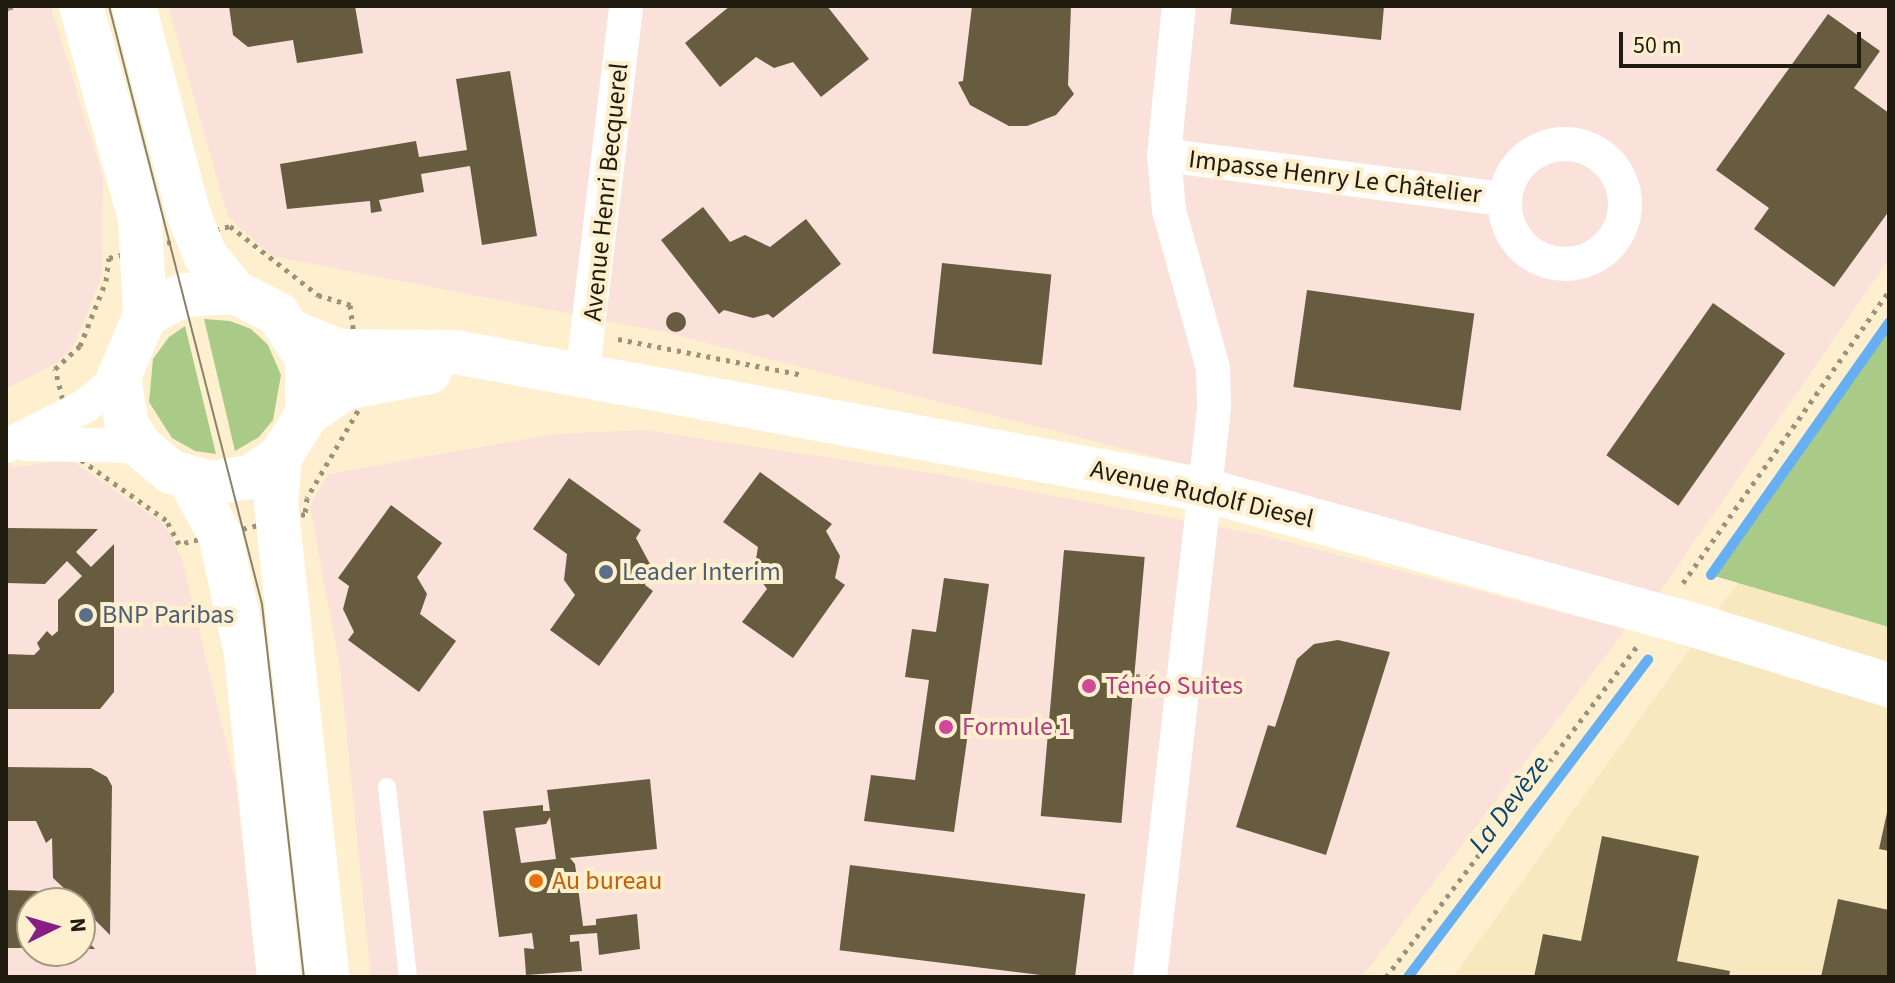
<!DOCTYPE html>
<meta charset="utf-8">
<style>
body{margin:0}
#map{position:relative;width:1895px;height:983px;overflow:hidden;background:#fef0cf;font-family:"Source Sans 3",sans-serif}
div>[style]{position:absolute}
.commercial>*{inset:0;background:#fae1d9}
.built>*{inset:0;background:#f8e8bf}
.green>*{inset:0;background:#aaca88}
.stream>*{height:10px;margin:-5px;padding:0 5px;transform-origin:5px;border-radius:5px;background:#65aff2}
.building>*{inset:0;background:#675c3f;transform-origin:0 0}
.round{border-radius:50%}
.path>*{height:5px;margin-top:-2.5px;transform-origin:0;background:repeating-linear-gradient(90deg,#9c927a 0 4px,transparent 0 10px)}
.service>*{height:18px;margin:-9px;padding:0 9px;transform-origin:9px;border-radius:9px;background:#fff}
.minor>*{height:34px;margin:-17px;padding:0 17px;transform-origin:17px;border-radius:17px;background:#fff}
.minor>.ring{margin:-17px;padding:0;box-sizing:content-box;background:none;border:34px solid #fff;border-radius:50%}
.tertiary>*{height:44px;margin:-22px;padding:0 22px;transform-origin:22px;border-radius:22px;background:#fff}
.tram>*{height:2px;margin:-1px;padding:0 1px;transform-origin:1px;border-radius:1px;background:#8a816b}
.dots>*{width:22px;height:22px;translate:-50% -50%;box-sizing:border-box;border:4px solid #fef0cf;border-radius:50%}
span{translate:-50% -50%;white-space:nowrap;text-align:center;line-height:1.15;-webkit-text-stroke:8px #fef0cf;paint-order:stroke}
.street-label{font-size:26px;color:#201b0f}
.service-label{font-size:26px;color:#4e5e75}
.left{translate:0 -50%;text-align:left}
.hotel-label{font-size:26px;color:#b23c85}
.food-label{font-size:26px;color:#c56008}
.water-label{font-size:28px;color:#09426d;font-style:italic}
.frame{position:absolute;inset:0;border:8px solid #201b0f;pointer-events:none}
.north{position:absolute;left:16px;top:887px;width:80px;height:80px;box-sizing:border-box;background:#fef0cf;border:2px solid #a59b82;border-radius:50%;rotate:85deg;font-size:22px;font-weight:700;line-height:32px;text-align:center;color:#201b0f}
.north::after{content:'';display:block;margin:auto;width:28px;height:36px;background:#881d83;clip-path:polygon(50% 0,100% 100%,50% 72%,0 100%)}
.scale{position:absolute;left:1619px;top:32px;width:242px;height:36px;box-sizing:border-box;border:4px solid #201b0f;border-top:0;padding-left:10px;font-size:24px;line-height:28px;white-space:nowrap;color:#201b0f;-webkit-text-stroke:6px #fef0cf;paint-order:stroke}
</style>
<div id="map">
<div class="commercial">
<i style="clip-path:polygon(6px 6px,51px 6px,103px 178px,102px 276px,74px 345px,58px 362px,6px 389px)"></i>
<i style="clip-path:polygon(168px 6px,1889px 6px,1889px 259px,1657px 596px,1258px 483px,664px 332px,272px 256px,228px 217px)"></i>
<i style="clip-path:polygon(644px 430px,937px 474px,1257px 534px,1626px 629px,1362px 977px,371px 977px,340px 668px,310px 506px,328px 474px,555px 434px)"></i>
<i style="clip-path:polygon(evenodd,6px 442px,12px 468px,69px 459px,161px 522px,172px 537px,183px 562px,236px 784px,257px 977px,6px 977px,6px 442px,32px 903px,80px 903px,80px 951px,32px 951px,32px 903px)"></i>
</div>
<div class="built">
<i style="clip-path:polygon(1889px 372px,1889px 977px,1453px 977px,1685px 656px)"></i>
</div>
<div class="green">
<i style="clip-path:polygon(204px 319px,230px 321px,251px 329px,268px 345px,281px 375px,273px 420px,259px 437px,235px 451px)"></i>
<i style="clip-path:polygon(1889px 323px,1889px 627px,1711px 575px)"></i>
<i style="clip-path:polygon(185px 326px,216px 454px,195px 451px,172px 438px,149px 402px,153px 359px,169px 337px)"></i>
</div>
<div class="stream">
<i style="left:1711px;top:575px;width:309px;rotate:-54.8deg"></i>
<i style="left:1408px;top:977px;width:398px;rotate:-52.9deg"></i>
</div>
<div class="building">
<i style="clip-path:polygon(229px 6px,355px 6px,363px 53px,297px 63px,293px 40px,248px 47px,233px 35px)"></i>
<i style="clip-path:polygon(730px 6px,827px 6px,869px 59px,821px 97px,793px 62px,774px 68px,756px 57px,720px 87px,685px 43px)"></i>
<i style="clip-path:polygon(972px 6px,1071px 6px,1068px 85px,1074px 94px,1056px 115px,1027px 126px,1009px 126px,970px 105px,958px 82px,963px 81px)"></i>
<i style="clip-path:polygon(1232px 6px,1384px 6px,1381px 40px,1230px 24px)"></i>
<i style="clip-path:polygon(1828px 14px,1880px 51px,1854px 88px,1889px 113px,1889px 211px,1834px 287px,1754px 229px,1769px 208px,1716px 170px)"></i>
<i style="clip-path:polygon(510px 71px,537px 236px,482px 245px,470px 166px,421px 174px,424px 192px,379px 200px,382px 211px,371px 213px,370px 201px,287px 209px,280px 164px,416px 141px,419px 157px,467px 150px,456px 79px)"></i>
<i style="clip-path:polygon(703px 207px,730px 242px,745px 235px,770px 247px,806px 219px,841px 264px,773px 318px,768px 314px,753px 318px,724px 310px,719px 314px,661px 240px)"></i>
<i style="left:942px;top:263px;width:110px;height:91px;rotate:6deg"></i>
<i style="left:1307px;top:290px;width:169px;height:98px;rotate:8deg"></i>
<i style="left:1713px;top:303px;width:88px;height:186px;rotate:35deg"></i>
<i class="round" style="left:666px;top:312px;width:20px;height:20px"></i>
<i style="clip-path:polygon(760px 472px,832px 524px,826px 531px,840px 556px,835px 578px,845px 585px,793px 658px,742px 622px,767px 589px,754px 571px,758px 547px,723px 522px)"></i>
<i style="clip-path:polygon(569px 478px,641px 530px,636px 538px,650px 564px,645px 585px,653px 591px,599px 666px,550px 630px,575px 595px,564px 580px,567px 554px,533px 529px)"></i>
<i style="clip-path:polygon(391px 505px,442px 543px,417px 577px,427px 594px,420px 614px,456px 641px,419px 692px,348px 640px,354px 632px,343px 609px,349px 586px,338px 578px)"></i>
<i style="clip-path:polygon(6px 528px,98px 529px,76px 552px,91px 567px,114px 544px,114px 692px,100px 709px,6px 709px,6px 654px,34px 655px,40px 649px,37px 643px,47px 631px,52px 636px,58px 631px,58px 600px,82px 576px,67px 561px,45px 584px,6px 583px)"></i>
<i style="left:1064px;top:550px;width:81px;height:267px;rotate:5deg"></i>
<i style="clip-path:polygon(944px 578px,989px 584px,954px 832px,864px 821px,871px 775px,915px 780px,929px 680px,905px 677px,912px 629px,936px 632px)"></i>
<i style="clip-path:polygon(1338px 640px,1390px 652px,1326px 855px,1236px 827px,1268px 725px,1275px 727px,1297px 659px,1314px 644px)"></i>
<i style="clip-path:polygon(6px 767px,91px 768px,107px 777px,112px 786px,110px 935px,86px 911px,80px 917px,80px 903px,53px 878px,52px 838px,46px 843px,36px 821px,6px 821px)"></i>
<i style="clip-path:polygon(evenodd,650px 779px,657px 849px,570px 858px,575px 864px,583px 926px,596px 925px,596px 919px,637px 914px,640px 949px,599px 955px,597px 933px,570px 935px,570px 942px,579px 941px,582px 971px,526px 975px,524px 948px,534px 949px,532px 933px,499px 937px,483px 811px,543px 805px,543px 811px,550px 811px,547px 790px,650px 779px,550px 817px,556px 859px,521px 863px,515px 828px,546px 824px,550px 817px)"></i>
<i style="clip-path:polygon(1888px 808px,1889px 808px,1889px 851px,1879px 849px)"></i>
<i style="clip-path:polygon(1602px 836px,1699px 856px,1677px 961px,1730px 971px,1729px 977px,1534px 977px,1543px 934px,1581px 941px)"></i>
<i style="left:850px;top:865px;width:237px;height:86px;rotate:7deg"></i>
<i style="clip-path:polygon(6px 890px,38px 891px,50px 903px,32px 903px,32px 948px,6px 948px)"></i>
<i style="clip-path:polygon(1838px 899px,1889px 910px,1889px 977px,1821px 977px)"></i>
<i style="clip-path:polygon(80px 933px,95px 949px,80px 949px)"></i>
</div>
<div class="path">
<i style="left:10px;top:6px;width:5px;rotate:79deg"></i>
<i style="left:230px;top:226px;width:112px;rotate:38.1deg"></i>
<i style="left:318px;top:295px;width:34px;rotate:17deg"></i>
<i style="left:350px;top:305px;width:98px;rotate:82.4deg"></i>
<i style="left:363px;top:402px;width:111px;rotate:120.3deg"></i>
<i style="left:307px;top:498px;width:16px;rotate:97deg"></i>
<i style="left:305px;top:514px;width:130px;rotate:166.6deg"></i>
<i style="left:179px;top:544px;width:27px;rotate:-118deg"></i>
<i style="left:166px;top:520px;width:109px;rotate:-144.7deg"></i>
<i style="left:77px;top:457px;width:91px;rotate:-104deg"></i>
<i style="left:55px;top:369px;width:34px;rotate:-43deg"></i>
<i style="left:80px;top:346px;width:70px;rotate:-68.2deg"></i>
<i style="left:106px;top:281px;width:23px;rotate:-83deg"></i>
<i style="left:109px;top:258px;width:125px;rotate:-14.8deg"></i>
<i style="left:618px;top:339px;width:189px;rotate:11deg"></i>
<i style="left:1683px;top:583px;width:357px;rotate:-54.8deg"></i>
<i style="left:1136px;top:676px;width:15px;rotate:4deg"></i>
<i style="left:1386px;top:977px;width:415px;rotate:-52.8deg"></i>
</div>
<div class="service">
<i style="left:387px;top:787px;width:191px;rotate:83.7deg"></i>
</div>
<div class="minor">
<i class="ring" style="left:1505px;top:144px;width:86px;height:86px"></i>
<i style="left:1164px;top:155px;width:344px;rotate:7.4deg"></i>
<i style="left:582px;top:377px;width:374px;rotate:-83.2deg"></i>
<i style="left:25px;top:444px;width:115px;rotate:1deg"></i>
<i style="left:6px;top:446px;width:91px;rotate:-26.8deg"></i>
<i style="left:87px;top:405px;width:43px;rotate:-41.2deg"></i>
<i style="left:1150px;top:977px;width:573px;rotate:-83.58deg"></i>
<i style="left:1214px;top:408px;width:40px;rotate:-91.4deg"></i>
<i style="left:1213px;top:368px;width:164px;rotate:-105.6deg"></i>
<i style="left:1169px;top:210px;width:55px;rotate:-95.2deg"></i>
<i style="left:1164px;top:155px;width:150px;rotate:-84.3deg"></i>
</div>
<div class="tertiary">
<i style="left:81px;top:6px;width:221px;rotate:74.5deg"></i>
<i style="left:140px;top:219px;width:96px;rotate:87deg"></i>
<i style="left:134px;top:6px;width:213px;rotate:75.3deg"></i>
<i style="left:188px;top:212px;width:46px;rotate:68.4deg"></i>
<i style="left:205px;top:255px;width:48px;rotate:51deg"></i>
<i style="left:295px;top:333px;width:48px;rotate:22.2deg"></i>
<i style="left:339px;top:351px;width:116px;rotate:0.5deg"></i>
<i style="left:455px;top:352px;width:763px;rotate:10.43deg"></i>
<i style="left:1205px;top:490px;width:510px;rotate:15.45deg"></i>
<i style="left:1697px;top:626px;width:201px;rotate:17.1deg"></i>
<i style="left:307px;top:414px;width:46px;rotate:-34.4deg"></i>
<i style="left:345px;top:388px;width:86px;rotate:-10.7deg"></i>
<i style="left:280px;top:457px;width:36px;rotate:146deg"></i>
<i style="left:250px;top:477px;width:39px;rotate:171deg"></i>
<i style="left:211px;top:483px;width:41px;rotate:-164.6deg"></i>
<i style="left:171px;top:472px;width:40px;rotate:-140deg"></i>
<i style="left:140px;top:446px;width:24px;rotate:-123deg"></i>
<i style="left:127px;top:426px;width:50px;rotate:-99.3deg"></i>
<i style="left:119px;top:377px;width:67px;rotate:-67.2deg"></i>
<i style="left:145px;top:315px;width:44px;rotate:-27.1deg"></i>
<i style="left:184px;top:295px;width:51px;rotate:-3.4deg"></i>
<i style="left:235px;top:292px;width:48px;rotate:27.1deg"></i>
<i style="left:278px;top:314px;width:53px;rotate:56.6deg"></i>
<i style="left:307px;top:358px;width:56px;rotate:90deg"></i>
<i style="left:307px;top:414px;width:51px;rotate:122.1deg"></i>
<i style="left:280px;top:457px;width:47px;rotate:94.9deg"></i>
<i style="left:276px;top:504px;width:476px;rotate:83.8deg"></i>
<i style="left:190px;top:480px;width:63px;rotate:61.4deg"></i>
<i style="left:220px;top:535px;width:121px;rotate:77.6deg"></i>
<i style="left:246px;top:653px;width:326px;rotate:84.2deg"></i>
</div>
<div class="tram">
<i style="left:109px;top:6px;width:617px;rotate:75.65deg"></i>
<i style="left:262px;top:604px;width:375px;rotate:83.6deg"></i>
</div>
<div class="dots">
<i style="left:606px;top:572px;background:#5c6f8a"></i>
<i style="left:86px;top:615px;background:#5c6f8a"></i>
<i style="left:1089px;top:686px;background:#d1479c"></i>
<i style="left:946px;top:727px;background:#d1479c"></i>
<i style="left:536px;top:881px;background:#e8710a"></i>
</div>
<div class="street-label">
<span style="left:1335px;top:177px;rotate:7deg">Impasse Henry Le Châtelier</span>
<span style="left:606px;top:192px;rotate:-84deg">Avenue Henri Becquerel</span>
<span style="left:1202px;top:494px;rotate:13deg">Avenue Rudolf Diesel</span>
</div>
<div class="service-label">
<span class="left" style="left:622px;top:572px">Leader Interim</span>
<span class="left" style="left:102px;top:615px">BNP Paribas</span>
</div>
<div class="hotel-label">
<span class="left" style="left:1105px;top:686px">Ténéo Suites</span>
<span class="left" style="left:962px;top:727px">Formule 1</span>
</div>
<div class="food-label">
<span class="left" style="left:552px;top:881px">Au bureau</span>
</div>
<div class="water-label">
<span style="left:1509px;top:804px;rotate:-53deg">La Devèze</span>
</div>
<div class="frame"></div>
<div class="north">N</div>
<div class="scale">50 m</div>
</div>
